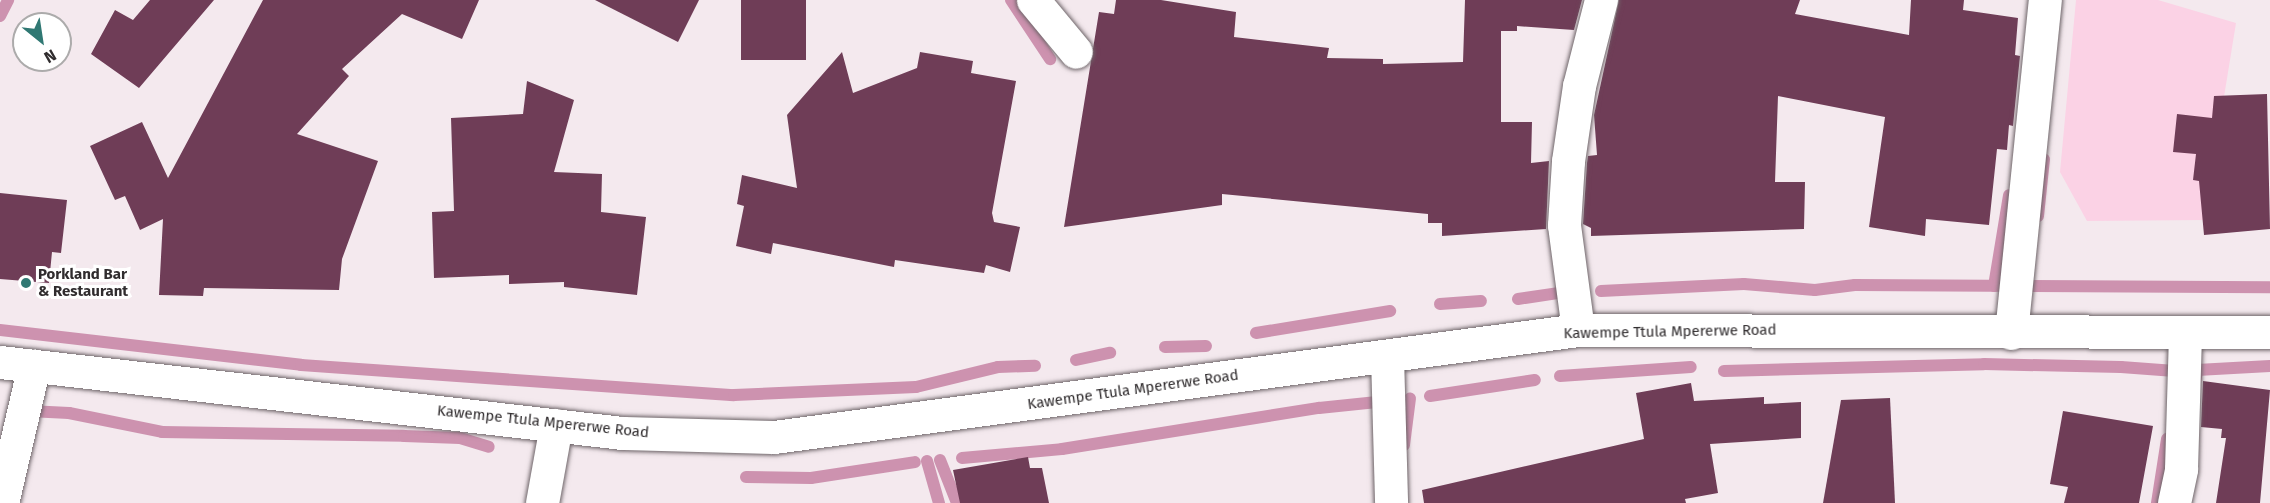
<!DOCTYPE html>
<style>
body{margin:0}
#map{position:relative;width:2270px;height:503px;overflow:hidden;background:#f4e9ee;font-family:"Fira Sans",sans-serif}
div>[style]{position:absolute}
.green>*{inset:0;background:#fbd2e5}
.stream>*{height:12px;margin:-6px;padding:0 6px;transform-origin:6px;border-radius:6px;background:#cd92af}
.building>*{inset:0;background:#6f3d57;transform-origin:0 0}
.roads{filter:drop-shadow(0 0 2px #6e6569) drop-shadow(0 0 2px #6e6569)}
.minor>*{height:33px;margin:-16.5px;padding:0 16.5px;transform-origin:16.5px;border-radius:16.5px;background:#fff}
.dots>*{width:16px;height:16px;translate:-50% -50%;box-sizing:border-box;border:3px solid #fff;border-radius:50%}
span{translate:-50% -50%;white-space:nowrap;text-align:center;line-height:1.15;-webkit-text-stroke:6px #fff;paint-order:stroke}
.poi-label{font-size:15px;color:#302c2e;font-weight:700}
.left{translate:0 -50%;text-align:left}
.street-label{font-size:15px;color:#302c2e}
.north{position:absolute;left:12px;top:12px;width:60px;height:60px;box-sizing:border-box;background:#fff;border:2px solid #acabab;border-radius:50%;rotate:150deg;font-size:16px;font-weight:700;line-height:24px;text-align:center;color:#302c2e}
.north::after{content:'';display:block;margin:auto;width:21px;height:27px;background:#307873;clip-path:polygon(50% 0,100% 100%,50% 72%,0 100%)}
</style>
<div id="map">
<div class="green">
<i style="clip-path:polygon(2076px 0,2158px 0,2236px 23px,2204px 220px,2087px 221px,2060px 172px)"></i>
</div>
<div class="stream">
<i style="left:1011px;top:0;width:71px;rotate:56.5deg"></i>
<i style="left:0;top:16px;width:18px;rotate:-63deg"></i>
<i style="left:2038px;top:216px;width:57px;rotate:-84deg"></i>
<i style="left:1994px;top:286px;width:92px;rotate:-80.6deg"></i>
<i style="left:1601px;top:291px;width:143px;rotate:-2.8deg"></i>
<i style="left:1744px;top:284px;width:71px;rotate:4.8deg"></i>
<i style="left:1815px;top:290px;width:40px;rotate:-7.1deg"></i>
<i style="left:1855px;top:285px;width:415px;rotate:0.3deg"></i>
<i style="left:1518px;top:299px;width:40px;rotate:-8.5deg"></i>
<i style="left:1440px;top:304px;width:41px;rotate:-4.2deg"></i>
<i style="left:0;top:330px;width:303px;rotate:6.6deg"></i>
<i style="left:301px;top:365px;width:434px;rotate:4deg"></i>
<i style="left:734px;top:395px;width:182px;rotate:-2.5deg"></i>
<i style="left:916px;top:387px;width:84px;rotate:-13.7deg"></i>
<i style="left:998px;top:367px;width:37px;rotate:-2deg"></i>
<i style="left:1256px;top:333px;width:136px;rotate:-9.3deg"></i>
<i style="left:1165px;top:347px;width:41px;rotate:-1.4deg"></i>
<i style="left:1076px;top:360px;width:35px;rotate:-12deg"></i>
<i style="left:1724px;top:371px;width:260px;rotate:-1.5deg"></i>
<i style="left:1984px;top:364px;width:137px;rotate:1.3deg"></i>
<i style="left:2121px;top:367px;width:54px;rotate:4.2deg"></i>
<i style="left:2175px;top:371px;width:6px;rotate:90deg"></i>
<i style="left:1560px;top:376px;width:131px;rotate:-3.9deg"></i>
<i style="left:2195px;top:383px;width:13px;rotate:-81deg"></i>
<i style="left:2197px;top:370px;width:73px;rotate:-3.1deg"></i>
<i style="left:1430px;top:396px;width:106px;rotate:-8.7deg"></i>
<i style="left:29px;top:411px;width:40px;rotate:2.9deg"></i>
<i style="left:69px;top:413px;width:95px;rotate:11.5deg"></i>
<i style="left:162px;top:432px;width:242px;rotate:0.9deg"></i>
<i style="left:404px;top:436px;width:56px;rotate:2deg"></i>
<i style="left:460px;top:438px;width:30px;rotate:17deg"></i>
<i style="left:1404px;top:445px;width:47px;rotate:-82.7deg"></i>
<i style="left:962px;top:458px;width:100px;rotate:-5.1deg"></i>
<i style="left:1062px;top:449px;width:260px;rotate:-9.1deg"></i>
<i style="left:1319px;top:408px;width:68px;rotate:-5.9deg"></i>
<i style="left:940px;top:460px;width:46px;rotate:68.4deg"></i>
<i style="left:927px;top:461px;width:44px;rotate:74.1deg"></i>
<i style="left:746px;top:477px;width:65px;rotate:0.9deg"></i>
<i style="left:811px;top:478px;width:105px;rotate:-8.7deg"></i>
<i style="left:2157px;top:503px;width:65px;rotate:-81.1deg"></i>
</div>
<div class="building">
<i style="clip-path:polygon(150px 0,214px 0,139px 88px,91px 54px,115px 10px,133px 20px)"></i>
<i style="clip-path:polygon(263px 0,479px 0,462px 39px,402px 14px,342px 69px,349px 76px,297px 134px,378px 161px,342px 259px,339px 290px,204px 288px,203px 296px,159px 295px,163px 219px,140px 230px,125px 196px,115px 200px,90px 146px,142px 122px,168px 178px)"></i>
<i style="clip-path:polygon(595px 0,699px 0,678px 42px)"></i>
<i style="left:741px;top:0;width:65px;height:60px"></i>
<i style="clip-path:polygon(1116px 0,1161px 0,1236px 12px,1234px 37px,1329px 48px,1327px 58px,1383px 59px,1383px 64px,1463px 62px,1465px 0,1582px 0,1574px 30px,1517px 26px,1517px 31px,1501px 31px,1501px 122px,1532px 122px,1531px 163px,1549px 161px,1546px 229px,1442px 236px,1442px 223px,1428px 223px,1428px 214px,1222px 194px,1222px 205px,1064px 227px,1099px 12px,1114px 14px)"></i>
<i style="clip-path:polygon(1619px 0,1800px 0,1795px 14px,1909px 35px,1911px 0,1964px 0,1963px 10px,2018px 18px,2015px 55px,2020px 56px,2013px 126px,2009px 125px,2007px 150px,1997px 149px,1989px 225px,1926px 219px,1925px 236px,1869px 227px,1885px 117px,1778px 96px,1775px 182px,1805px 182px,1804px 229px,1591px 236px,1591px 228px,1583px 224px,1587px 163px,1588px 156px,1597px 155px,1594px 115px)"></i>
<i style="clip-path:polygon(842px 52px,853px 93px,917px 68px,920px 52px,973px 61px,971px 73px,1016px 81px,992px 213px,994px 222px,1020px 227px,1010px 272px,986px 265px,984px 273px,895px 260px,894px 267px,773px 243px,771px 254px,736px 246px,744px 206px,737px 204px,742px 175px,797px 188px,787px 115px)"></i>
<i style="clip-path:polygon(527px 81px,574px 100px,554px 172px,602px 174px,601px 212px,646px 217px,637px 295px,564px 287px,564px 282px,509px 284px,509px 275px,434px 278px,432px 212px,454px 211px,451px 118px,523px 114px)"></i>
<i style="clip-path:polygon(2267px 94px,2270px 229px,2204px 235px,2199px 181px,2193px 180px,2196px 154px,2173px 152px,2177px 114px,2212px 118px,2214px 96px)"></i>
<i style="clip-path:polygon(0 193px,67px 200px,61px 253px,52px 252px,49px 283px,0 279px)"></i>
<i style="clip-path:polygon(2203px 381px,2270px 390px,2260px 503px,2216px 503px,2226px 438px,2221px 438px,2222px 429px,2201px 427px)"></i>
<i style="clip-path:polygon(1691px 383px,1694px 401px,1764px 397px,1764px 404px,1801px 402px,1801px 438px,1710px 444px,1718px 493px,1685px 499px,1686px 503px,1424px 503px,1422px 490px,1644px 439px,1636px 393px)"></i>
<i style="clip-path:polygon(1890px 398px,1895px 503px,1823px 503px,1841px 400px)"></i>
<i style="clip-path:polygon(2063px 411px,2153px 426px,2139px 503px,2064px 503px,2068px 487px,2050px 484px)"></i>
<i style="clip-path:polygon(1028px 457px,1030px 468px,1042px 468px,1049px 503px,960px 503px,953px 470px)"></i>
</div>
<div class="roads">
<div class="minor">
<i style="left:1033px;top:0;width:67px;rotate:50.4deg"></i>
<i style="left:1578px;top:330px;width:106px;rotate:-97.6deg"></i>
<i style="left:1564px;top:225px;width:64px;rotate:-86.4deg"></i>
<i style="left:1568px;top:161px;width:76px;rotate:-81.7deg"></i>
<i style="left:1579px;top:86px;width:89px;rotate:-75.7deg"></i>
<i style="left:2011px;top:333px;width:335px;rotate:-84.2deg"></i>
<i style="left:1387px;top:356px;width:147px;rotate:88.4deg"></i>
<i style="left:0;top:362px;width:626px;rotate:6.51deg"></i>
<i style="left:622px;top:433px;width:152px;rotate:1.5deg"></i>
<i style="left:774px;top:437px;width:811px;rotate:-7.58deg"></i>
<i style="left:1578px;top:330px;width:692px;rotate:0.17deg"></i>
<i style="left:2px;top:503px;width:141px;rotate:-76.9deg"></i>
<i style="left:542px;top:503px;width:79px;rotate:-79.8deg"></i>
<i style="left:2174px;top:503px;width:35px;rotate:-78deg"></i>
<i style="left:2181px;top:469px;width:135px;rotate:-88.3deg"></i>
</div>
</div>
<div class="dots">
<i style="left:26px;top:283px;background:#307873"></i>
</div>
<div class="poi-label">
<span class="left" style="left:38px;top:283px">Porkland Bar<br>&amp; Restaurant</span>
</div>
<div class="street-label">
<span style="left:1670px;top:332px;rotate:-1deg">Kawempe Ttula Mpererwe Road</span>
<span style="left:1133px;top:390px;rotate:-8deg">Kawempe Ttula Mpererwe Road</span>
<span style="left:543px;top:422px;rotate:6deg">Kawempe Ttula Mpererwe Road</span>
</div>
<div class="north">N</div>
</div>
